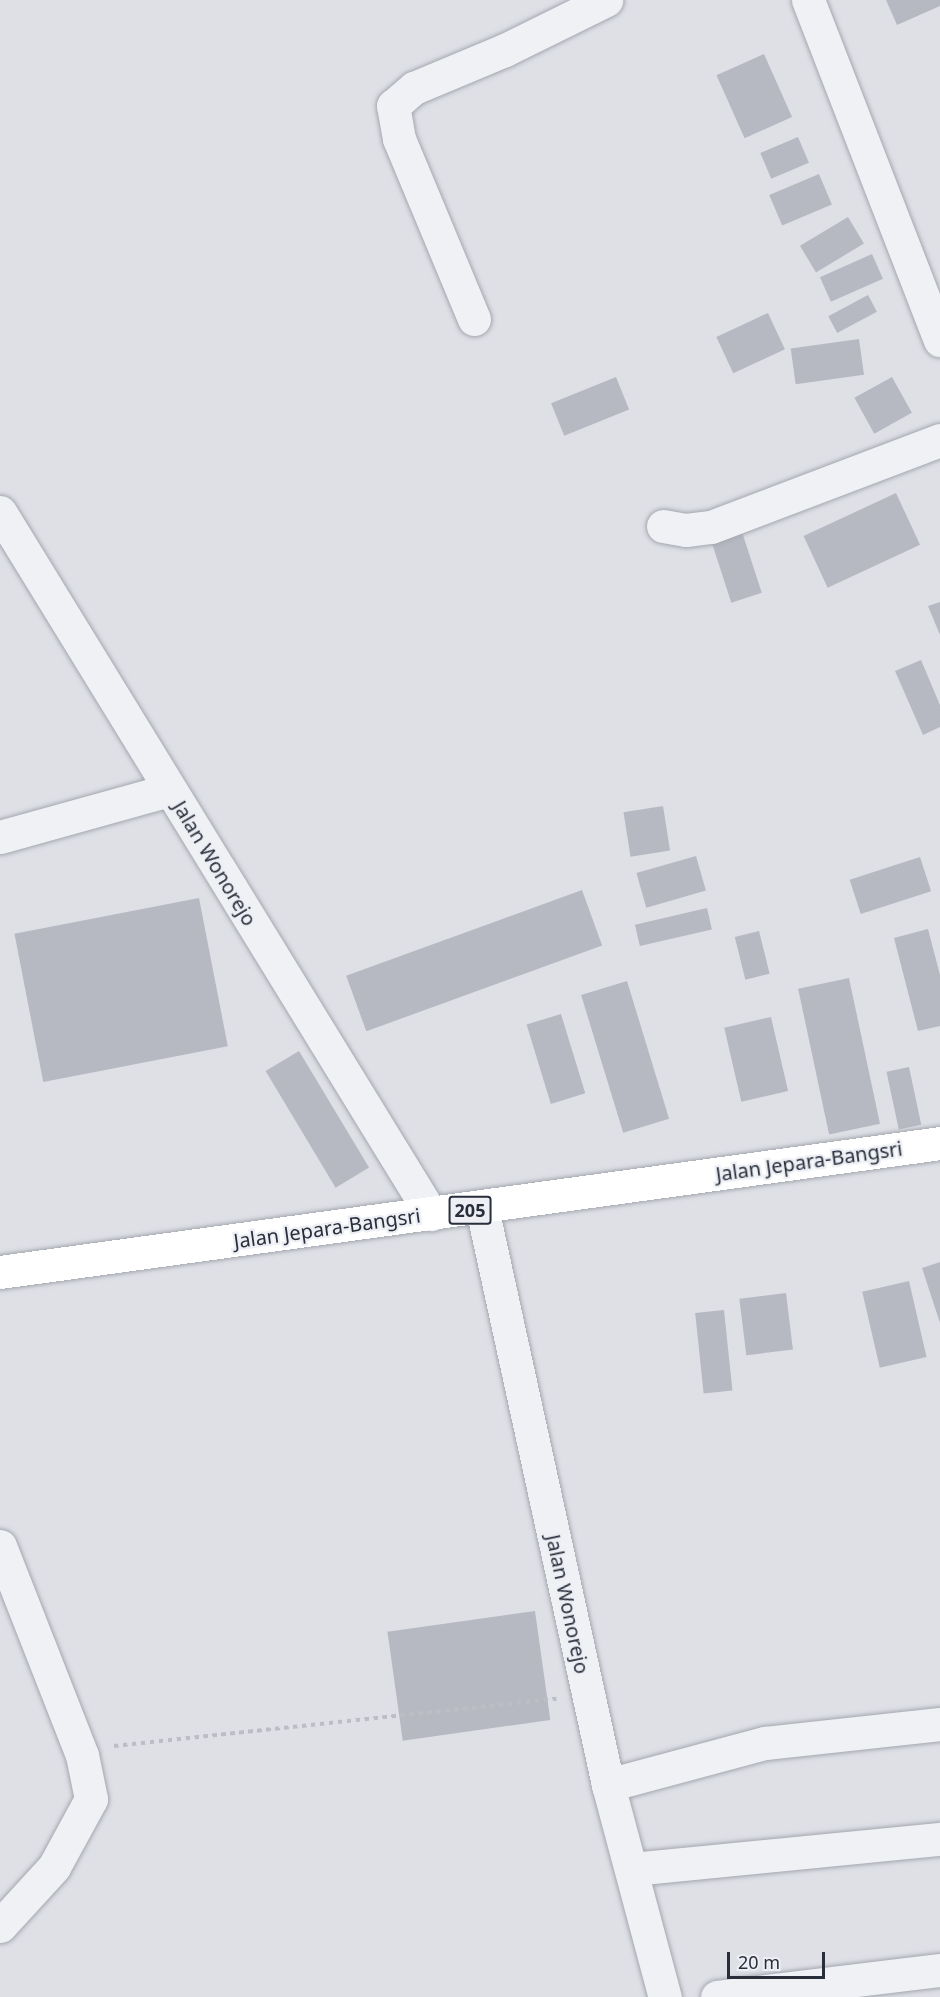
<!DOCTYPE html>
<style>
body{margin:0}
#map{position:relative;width:940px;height:1997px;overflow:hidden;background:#dee0e6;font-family:"Noto Sans",sans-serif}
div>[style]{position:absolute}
.building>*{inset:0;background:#b6b9c2;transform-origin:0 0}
.path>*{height:4px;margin-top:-2px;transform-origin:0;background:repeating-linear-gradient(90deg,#bcbec5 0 4.5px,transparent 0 9px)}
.roads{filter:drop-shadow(0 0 2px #a4a7af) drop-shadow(0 0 2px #a4a7af)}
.minor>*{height:33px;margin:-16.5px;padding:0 16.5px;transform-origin:16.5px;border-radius:16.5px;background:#f0f1f5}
.major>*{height:33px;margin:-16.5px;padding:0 16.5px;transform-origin:16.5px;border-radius:16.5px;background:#fff}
span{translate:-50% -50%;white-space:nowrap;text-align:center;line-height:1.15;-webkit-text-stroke:4.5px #edeff4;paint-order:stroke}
.shield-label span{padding:2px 4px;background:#edeff4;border:2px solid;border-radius:4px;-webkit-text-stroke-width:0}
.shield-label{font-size:18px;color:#292e3b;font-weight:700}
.street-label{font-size:20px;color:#292e3b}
.scale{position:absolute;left:727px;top:1952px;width:98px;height:27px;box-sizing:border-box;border:3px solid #292e3b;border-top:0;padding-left:8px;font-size:18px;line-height:21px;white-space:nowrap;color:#292e3b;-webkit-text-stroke:4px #edeff4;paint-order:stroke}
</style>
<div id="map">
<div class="building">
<i style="clip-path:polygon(886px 0,940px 0,940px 6px,897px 25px)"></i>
<i style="left:764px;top:54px;width:69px;height:52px;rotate:66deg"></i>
<i style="left:798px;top:137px;width:28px;height:41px;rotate:67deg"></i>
<i style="left:819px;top:174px;width:33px;height:54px;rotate:67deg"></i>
<i style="left:848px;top:217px;width:31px;height:56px;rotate:59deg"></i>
<i style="left:872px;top:254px;width:27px;height:57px;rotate:66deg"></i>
<i style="left:868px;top:295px;width:19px;height:45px;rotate:62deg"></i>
<i style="left:768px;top:313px;width:40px;height:57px;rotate:65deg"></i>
<i style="left:859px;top:339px;width:36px;height:69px;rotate:82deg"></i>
<i style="left:616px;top:377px;width:35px;height:70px;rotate:68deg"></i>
<i style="left:892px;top:377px;width:41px;height:43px;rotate:61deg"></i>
<i style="left:896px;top:493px;width:57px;height:102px;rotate:65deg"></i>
<i style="left:742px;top:532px;width:64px;height:32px;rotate:72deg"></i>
<i style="clip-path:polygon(940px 602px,940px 635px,928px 606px)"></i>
<i style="clip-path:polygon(921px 660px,940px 705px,940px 727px,923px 735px,895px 671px)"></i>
<i style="left:663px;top:806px;width:45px;height:40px;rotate:81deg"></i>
<i style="left:696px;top:856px;width:36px;height:62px;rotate:74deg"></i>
<i style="left:920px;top:857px;width:36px;height:74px;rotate:72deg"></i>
<i style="left:582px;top:890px;width:59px;height:251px;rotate:70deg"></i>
<i style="left:199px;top:898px;width:151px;height:188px;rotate:79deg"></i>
<i style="left:707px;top:908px;width:22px;height:74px;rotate:77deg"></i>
<i style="clip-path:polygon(928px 929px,940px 975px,940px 1026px,918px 1031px,894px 938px)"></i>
<i style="left:759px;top:931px;width:44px;height:25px;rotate:76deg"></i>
<i style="left:849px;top:978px;width:149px;height:52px;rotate:78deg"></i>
<i style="left:627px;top:981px;width:144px;height:48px;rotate:73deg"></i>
<i style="left:561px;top:1014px;width:83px;height:36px;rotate:73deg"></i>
<i style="left:771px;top:1017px;width:76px;height:48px;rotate:77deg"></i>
<i style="left:299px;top:1051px;width:136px;height:39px;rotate:59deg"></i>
<i style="left:909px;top:1067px;width:59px;height:23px;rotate:78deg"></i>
<i style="clip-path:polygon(940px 1262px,940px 1323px,922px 1268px)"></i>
<i style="left:909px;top:1281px;width:78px;height:48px;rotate:77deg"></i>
<i style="left:786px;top:1293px;width:57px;height:47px;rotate:83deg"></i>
<i style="left:724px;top:1310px;width:81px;height:29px;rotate:84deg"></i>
<i style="left:535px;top:1611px;width:110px;height:149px;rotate:82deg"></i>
</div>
<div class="path">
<i style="left:114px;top:1746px;width:445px;rotate:-6.1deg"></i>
</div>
<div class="roads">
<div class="minor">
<i style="left:808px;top:0;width:365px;rotate:68.8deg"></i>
<i style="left:474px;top:319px;width:195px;rotate:-112.6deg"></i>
<i style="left:399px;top:139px;width:34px;rotate:-100deg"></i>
<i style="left:393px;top:106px;width:28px;rotate:-41deg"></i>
<i style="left:414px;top:88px;width:99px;rotate:-22.7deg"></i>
<i style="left:505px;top:50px;width:113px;rotate:-26.3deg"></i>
<i style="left:0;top:512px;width:824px;rotate:58.45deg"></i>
<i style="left:663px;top:526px;width:23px;rotate:10deg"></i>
<i style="left:686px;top:530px;width:25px;rotate:-7deg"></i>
<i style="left:711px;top:527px;width:245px;rotate:-20.8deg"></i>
<i style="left:0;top:837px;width:176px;rotate:-15.5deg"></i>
<i style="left:482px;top:1208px;width:591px;rotate:77.68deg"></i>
<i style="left:608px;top:1785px;width:220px;rotate:75deg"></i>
<i style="left:0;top:1546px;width:225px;rotate:68.6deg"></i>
<i style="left:82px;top:1755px;width:45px;rotate:78.4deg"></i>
<i style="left:91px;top:1799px;width:77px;rotate:118.6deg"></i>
<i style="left:54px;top:1867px;width:80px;rotate:132.5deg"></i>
<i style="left:608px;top:1785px;width:163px;rotate:-15deg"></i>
<i style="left:765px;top:1743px;width:176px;rotate:-6.2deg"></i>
<i style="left:632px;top:1869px;width:309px;rotate:-5.6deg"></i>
<i style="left:717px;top:1997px;width:225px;rotate:-6.9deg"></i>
</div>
<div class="major">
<i style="left:0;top:1272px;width:949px;rotate:-7.81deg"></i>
</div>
</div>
<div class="shield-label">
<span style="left:470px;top:1210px">205</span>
</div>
<div class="street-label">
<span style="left:215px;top:863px;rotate:59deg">Jalan Wonorejo</span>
<span style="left:809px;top:1161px;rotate:-8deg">Jalan Jepara-Bangsri</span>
<span style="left:327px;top:1228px;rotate:-8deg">Jalan Jepara-Bangsri</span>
<span style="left:568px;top:1604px;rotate:78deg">Jalan Wonorejo</span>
</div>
<div class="scale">20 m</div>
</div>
